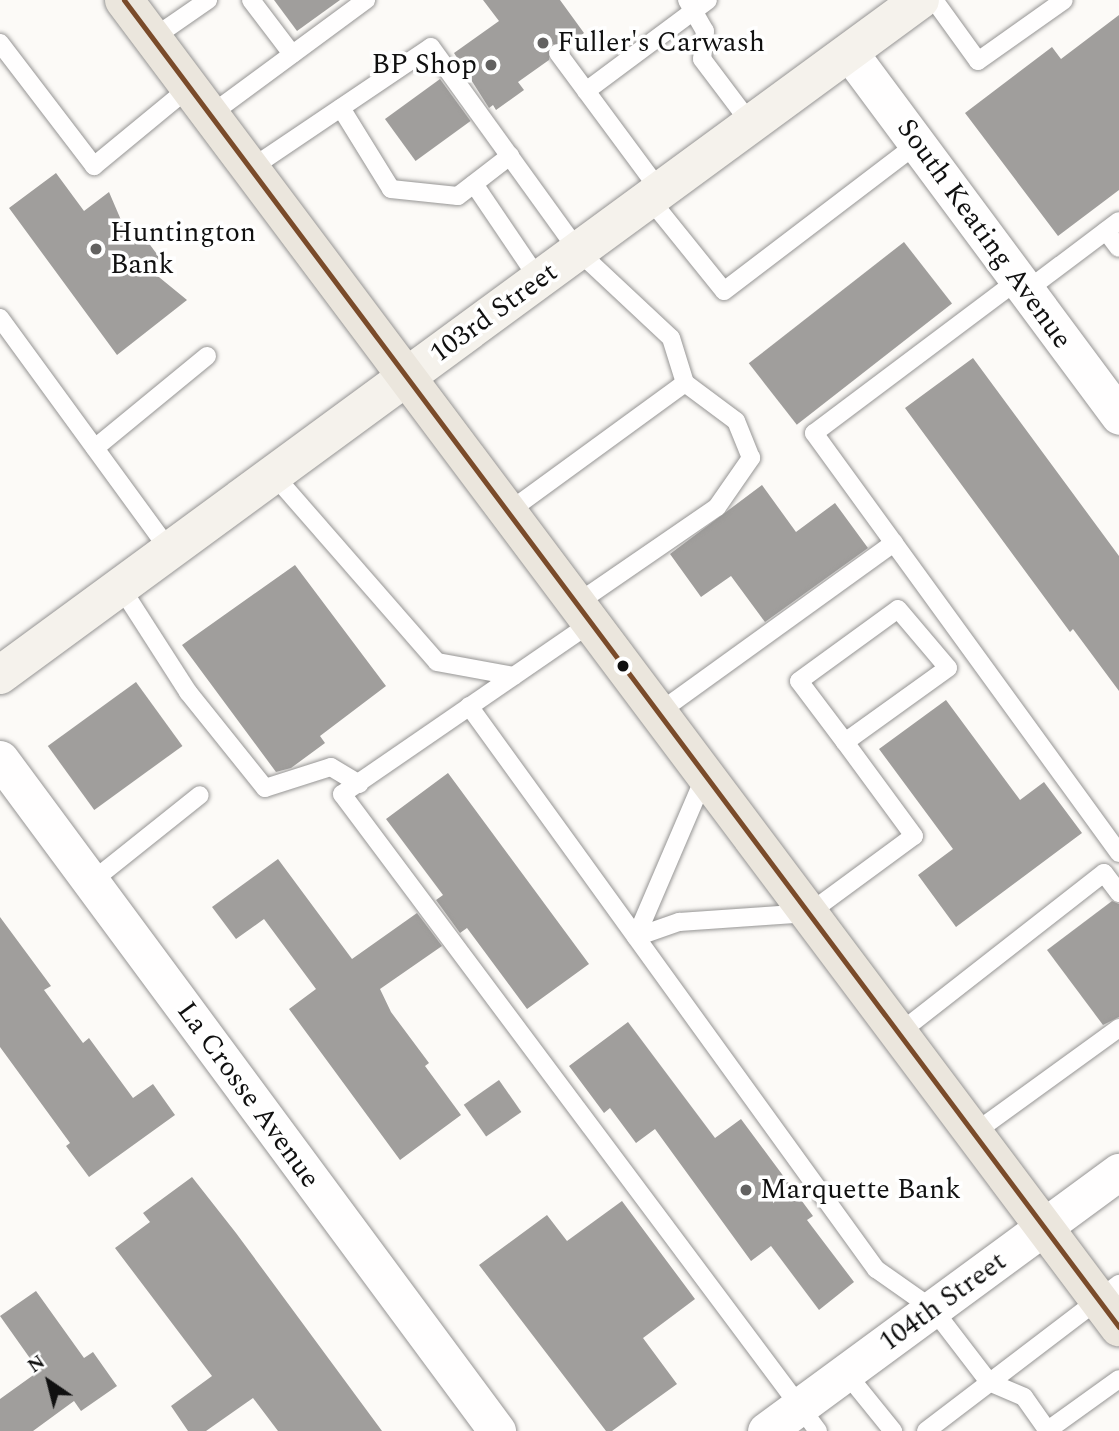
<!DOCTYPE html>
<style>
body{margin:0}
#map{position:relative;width:1119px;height:1431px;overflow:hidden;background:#fcfaf7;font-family:Spectral,serif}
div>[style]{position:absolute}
.building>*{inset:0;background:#a09e9c;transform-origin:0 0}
.roads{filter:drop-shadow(0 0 2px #969594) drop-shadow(0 0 2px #969594)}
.service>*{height:18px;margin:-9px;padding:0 9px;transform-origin:9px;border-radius:9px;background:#fffefe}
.minor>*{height:37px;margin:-18.5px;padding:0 18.5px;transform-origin:18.5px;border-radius:18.5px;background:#fffefe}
.secondary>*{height:38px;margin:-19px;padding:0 19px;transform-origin:19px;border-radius:19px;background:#f5f2ec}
.primary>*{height:38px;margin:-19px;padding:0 19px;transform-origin:19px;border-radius:19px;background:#ebe6dd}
.bus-1>*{height:5px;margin:-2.5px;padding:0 2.5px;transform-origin:2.5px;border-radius:2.5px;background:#7a4b2a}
.dots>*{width:19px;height:19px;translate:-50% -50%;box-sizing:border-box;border:4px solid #fff;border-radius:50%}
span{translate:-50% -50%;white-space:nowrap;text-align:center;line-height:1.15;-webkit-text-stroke:7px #fff;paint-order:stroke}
.poi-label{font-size:28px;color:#101010}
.left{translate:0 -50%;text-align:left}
.right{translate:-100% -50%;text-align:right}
.street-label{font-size:28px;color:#101010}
.north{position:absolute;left:14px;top:1347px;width:70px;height:70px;-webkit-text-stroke:5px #fff;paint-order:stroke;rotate:325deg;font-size:19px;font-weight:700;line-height:28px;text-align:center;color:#101010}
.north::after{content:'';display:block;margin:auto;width:24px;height:32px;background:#101010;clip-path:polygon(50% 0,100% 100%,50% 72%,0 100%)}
</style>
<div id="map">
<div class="building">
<i style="clip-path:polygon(274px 0,340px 0,297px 31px)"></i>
<i style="clip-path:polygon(483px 0,560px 0,584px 33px,567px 46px,551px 44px,549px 60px,518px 82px,524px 90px,496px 110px,493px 105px,489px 108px,454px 53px,499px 21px)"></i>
<i style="clip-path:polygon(1119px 15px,1119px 190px,1058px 236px,965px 113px,1052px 47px,1061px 59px)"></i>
<i style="left:440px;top:79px;width:52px;height:68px;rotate:54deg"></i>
<i style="clip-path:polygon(56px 173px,84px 211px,109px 192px,127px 234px,136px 226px,165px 265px,154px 273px,187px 300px,117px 355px,9px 208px)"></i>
<i style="left:904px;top:242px;width:78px;height:197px;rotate:52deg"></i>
<i style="clip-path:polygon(973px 358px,1119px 556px,1119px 691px,1073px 629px,1070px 632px,905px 408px)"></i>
<i style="clip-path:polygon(762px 485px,796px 532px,835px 503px,868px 548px,765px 622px,731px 576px,701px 597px,670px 554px)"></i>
<i style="clip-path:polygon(295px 565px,386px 686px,320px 736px,325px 743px,291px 768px,276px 772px,182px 645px)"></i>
<i style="left:136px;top:682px;width:79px;height:109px;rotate:54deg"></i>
<i style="clip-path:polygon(946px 700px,1020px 800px,1044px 782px,1082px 833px,956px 927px,918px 875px,953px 849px,879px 749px)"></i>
<i style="clip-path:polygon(448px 773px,589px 964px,527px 1009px,467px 928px,460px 933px,436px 900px,443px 895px,386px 819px)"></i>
<i style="clip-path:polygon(278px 859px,352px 959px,417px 913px,442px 946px,380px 989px,391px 1012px,429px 1063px,425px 1066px,461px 1115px,400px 1160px,289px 1009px,316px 989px,264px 919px,236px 939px,212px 907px)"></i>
<i style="clip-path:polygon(1112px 901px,1119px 904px,1119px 1017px,1103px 1025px,1047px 950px)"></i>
<i style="clip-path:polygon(0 917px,51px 986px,44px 990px,83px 1043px,89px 1038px,133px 1098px,153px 1084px,175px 1115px,89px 1177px,66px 1146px,70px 1143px,0 1047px)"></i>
<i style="clip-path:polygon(628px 1022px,715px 1138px,741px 1119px,813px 1216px,807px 1220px,854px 1282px,819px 1310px,771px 1246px,751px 1261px,655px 1129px,636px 1143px,610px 1108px,604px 1113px,569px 1066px)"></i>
<i style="left:499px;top:1080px;width:39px;height:43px;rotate:55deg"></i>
<i style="clip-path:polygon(192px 1177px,236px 1233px,382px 1431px,278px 1431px,253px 1398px,206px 1431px,188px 1431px,171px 1406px,212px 1376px,115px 1248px,150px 1222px,143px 1213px)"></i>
<i style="clip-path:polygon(622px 1201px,695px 1299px,643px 1338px,677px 1384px,612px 1431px,606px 1431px,479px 1265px,547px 1215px,567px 1241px)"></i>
<i style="clip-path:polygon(36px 1291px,84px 1358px,93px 1352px,117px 1386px,81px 1411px,74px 1401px,33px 1431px,0 1431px,0 1399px,39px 1371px,0 1316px)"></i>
</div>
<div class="roads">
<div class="service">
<i style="left:251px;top:0;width:68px;rotate:52.8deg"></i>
<i style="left:687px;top:0;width:36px;rotate:60deg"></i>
<i style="left:705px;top:31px;width:28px;rotate:96deg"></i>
<i style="left:702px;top:59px;width:81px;rotate:53deg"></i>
<i style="left:934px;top:0;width:75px;rotate:54.2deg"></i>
<i style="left:978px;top:61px;width:105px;rotate:-35.3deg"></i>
<i style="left:153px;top:38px;width:67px;rotate:-34.6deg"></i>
<i style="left:0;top:43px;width:155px;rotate:52.6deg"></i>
<i style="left:94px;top:166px;width:124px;rotate:-39.5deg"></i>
<i style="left:558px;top:53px;width:172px;rotate:53.5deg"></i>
<i style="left:586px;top:91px;width:152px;rotate:-36.7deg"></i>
<i style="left:341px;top:108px;width:95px;rotate:58.3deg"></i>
<i style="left:391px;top:189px;width:67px;rotate:6deg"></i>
<i style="left:458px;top:196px;width:66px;rotate:-37.6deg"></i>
<i style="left:210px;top:115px;width:194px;rotate:-36.4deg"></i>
<i style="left:250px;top:169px;width:218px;rotate:-34deg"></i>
<i style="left:431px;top:47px;width:251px;rotate:54.2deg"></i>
<i style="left:578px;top:251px;width:127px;rotate:43.1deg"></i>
<i style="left:671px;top:338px;width:47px;rotate:72.7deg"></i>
<i style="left:685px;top:383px;width:219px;rotate:143.9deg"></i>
<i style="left:474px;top:184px;width:116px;rotate:55.9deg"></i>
<i style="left:649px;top:198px;width:119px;rotate:51.1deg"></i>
<i style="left:724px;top:291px;width:243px;rotate:-37.3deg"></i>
<i style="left:1106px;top:231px;width:21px;rotate:53deg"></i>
<i style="left:1018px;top:280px;width:255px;rotate:143.1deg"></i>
<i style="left:814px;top:433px;width:519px;rotate:54.01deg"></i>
<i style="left:1026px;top:291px;width:116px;rotate:-37deg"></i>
<i style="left:0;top:318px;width:287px;rotate:53.9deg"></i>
<i style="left:95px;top:448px;width:145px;rotate:-39.4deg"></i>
<i style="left:273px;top:474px;width:249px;rotate:48.9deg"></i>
<i style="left:437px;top:662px;width:78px;rotate:10.3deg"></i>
<i style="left:120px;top:586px;width:126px;rotate:57.3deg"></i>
<i style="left:188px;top:692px;width:123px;rotate:51.3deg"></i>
<i style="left:265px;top:788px;width:69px;rotate:-17.7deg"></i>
<i style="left:331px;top:767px;width:33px;rotate:31deg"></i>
<i style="left:576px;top:604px;width:171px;rotate:-34.5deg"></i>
<i style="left:717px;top:507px;width:60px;rotate:-55.2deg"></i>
<i style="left:751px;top:458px;width:40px;rotate:-112deg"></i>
<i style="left:736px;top:421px;width:64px;rotate:-143.3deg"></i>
<i style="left:591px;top:623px;width:302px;rotate:145.5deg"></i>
<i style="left:342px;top:794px;width:795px;rotate:53.23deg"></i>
<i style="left:469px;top:706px;width:695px;rotate:54.14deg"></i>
<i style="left:876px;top:1269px;width:70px;rotate:35.1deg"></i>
<i style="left:933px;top:1309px;width:92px;rotate:52.5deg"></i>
<i style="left:989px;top:1382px;width:38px;rotate:23deg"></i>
<i style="left:1024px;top:1397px;width:42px;rotate:54.8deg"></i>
<i style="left:658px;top:713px;width:291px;rotate:-35.8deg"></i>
<i style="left:705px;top:776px;width:175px;rotate:113.2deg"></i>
<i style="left:636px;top:937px;width:46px;rotate:-19.2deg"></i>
<i style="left:679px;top:922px;width:130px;rotate:-4deg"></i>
<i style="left:809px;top:913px;width:130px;rotate:-36.3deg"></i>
<i style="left:914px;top:836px;width:117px;rotate:-126.3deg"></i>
<i style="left:845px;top:742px;width:76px;rotate:-127deg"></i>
<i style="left:799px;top:681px;width:122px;rotate:-36deg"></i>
<i style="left:898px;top:609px;width:77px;rotate:49.7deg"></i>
<i style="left:948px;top:668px;width:127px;rotate:144.3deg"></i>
<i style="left:91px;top:882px;width:139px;rotate:-38.6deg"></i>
<i style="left:899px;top:1033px;width:260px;rotate:-38deg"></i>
<i style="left:1104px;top:873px;width:25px;rotate:53deg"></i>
<i style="left:974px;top:1133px;width:179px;rotate:-35.9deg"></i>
<i style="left:846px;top:1373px;width:75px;rotate:51deg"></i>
<i style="left:1048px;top:1430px;width:87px;rotate:-35.7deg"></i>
<i style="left:926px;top:1431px;width:243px;rotate:-37.3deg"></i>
</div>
<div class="minor">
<i style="left:849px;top:52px;width:453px;rotate:53.4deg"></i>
<i style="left:0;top:759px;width:836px;rotate:53.51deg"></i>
<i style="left:766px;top:1431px;width:438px;rotate:-36.3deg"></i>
</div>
<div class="secondary">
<i style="left:0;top:675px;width:1141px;rotate:-36.27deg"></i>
</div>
<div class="primary">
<i style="left:124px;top:0;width:1659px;rotate:53.14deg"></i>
</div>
</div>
<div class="bus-1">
<i style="left:124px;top:0;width:1659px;rotate:53.14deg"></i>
</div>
<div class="dots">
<i style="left:543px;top:43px;background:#636261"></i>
<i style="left:491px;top:65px;background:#636261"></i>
<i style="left:96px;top:249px;background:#636261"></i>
<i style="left:623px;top:666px;background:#101010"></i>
<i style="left:746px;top:1190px;background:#636261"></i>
</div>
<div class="poi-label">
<span class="left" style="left:557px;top:43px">Fuller's Carwash</span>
<span class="right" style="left:477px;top:65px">BP Shop</span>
<span class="left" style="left:110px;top:249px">Huntington<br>Bank</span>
<span class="left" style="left:760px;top:1190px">Marquette Bank</span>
</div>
<div class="street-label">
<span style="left:984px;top:234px;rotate:54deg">South Keating Avenue</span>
<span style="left:494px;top:313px;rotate:-36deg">103rd Street</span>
<span style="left:248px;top:1095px;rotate:54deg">La Crosse Avenue</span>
<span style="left:943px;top:1302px;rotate:-36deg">104th Street</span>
</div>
<div class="north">N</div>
</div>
